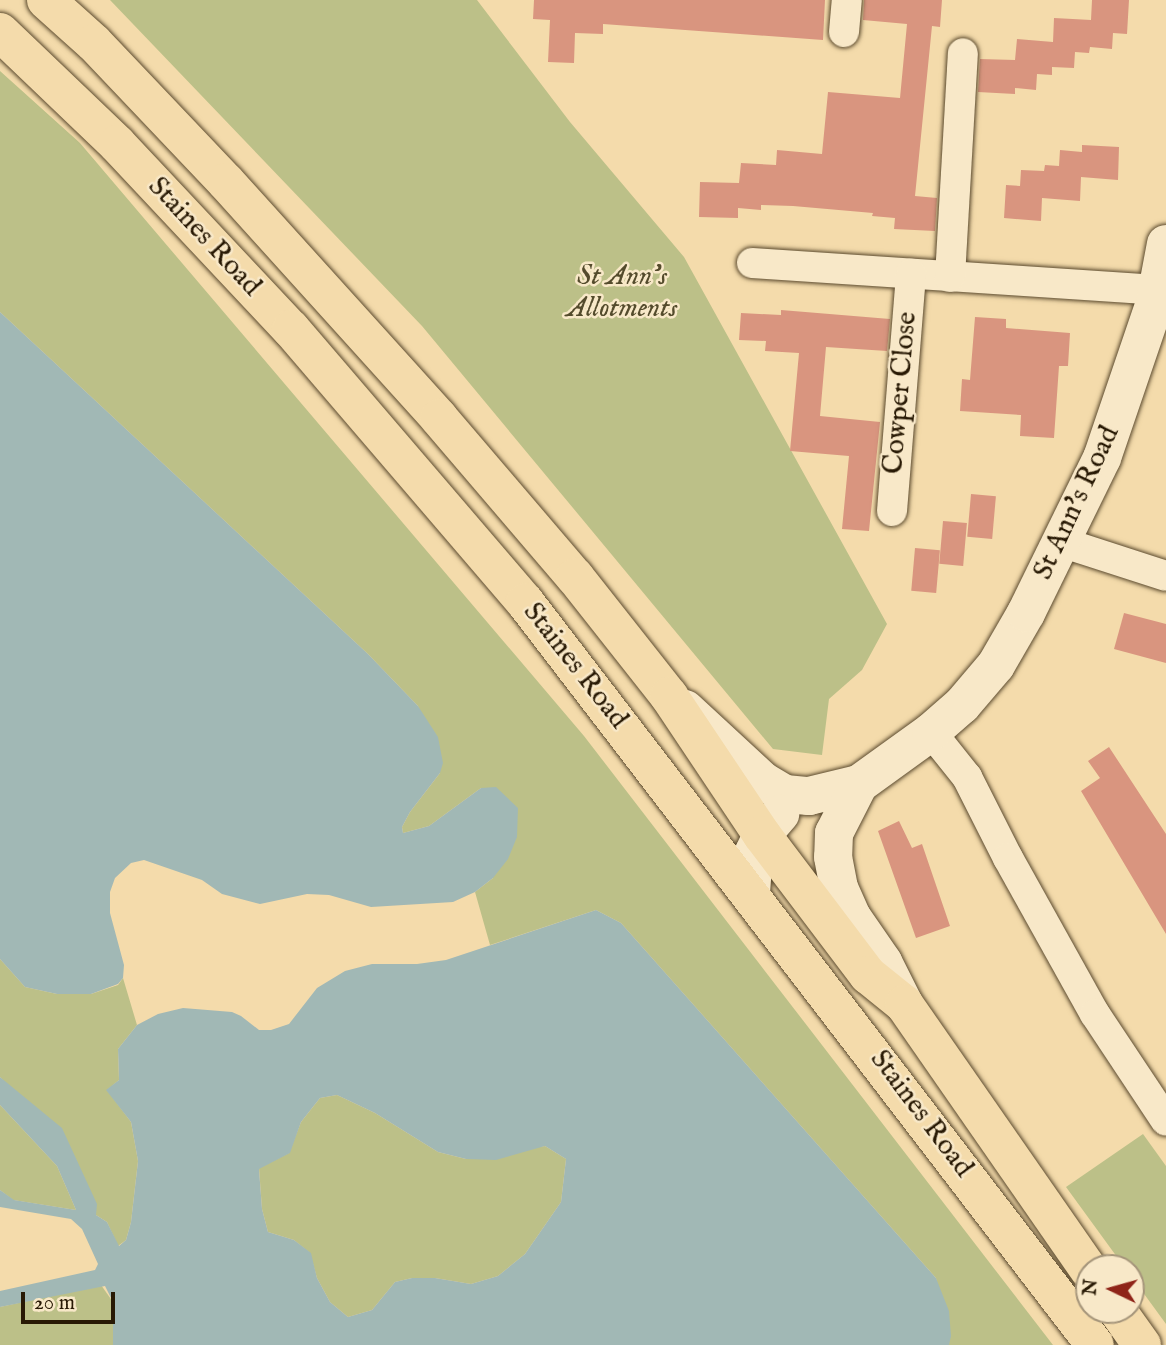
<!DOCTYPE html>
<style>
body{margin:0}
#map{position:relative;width:1166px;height:1345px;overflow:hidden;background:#f4dbab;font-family:"IM FELL English",serif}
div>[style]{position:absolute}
.green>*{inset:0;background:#bcc088}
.water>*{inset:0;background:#a1b8b5}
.building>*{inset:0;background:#d9957f;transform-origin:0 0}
.roads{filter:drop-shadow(0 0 2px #5b4a2e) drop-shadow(0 0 2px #5b4a2e)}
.minor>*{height:30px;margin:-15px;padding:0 15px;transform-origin:15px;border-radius:15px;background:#f8e8c8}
.secondary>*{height:38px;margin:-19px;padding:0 19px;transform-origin:19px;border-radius:19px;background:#f8e8c8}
.primary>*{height:38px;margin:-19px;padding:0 19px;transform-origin:19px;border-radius:19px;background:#f4dbab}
span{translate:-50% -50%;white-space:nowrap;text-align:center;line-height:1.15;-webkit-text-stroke:5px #f8e8c8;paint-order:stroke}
.street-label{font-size:28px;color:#281904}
.park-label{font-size:28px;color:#544b2c;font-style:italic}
.north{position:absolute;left:1075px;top:1254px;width:70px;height:70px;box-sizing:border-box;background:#f8e8c8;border:2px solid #a5957a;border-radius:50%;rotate:275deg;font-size:19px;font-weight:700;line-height:28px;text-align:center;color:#281904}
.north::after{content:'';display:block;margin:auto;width:24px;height:32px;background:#8f2418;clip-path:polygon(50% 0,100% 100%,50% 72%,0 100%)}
.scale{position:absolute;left:21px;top:1292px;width:94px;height:32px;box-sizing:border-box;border:4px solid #281904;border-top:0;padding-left:9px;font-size:21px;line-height:24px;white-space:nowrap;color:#281904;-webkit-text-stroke:5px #f8e8c8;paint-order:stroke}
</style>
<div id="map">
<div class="green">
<i style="clip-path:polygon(110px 0,477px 0,570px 122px,684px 257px,887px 624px,862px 670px,829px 699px,822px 755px,773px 749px,422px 326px)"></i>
<i style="clip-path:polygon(0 71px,80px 143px,584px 736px,1053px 1345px,945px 1345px,936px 1278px,621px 923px,596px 910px,490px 945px,475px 892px,493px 878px,481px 788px,429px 826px,403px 833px,402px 827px,410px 812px,440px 773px,418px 706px,368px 654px,0 312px)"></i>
<i style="clip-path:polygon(0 959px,25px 987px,57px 994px,91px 994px,118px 985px,123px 978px,137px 1025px,118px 1049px,119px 1080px,107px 1090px,131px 1122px,138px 1161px,131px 1222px,126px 1240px,118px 1246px,107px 1222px,96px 1215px,13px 1090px,0 1077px)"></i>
<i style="clip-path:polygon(337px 1095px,375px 1113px,438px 1152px,466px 1159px,545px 1146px,566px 1159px,561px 1202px,525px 1254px,498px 1276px,471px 1284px,435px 1278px,412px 1278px,395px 1282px,372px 1310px,348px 1317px,330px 1302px,317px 1278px,310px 1253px,294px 1240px,268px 1232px,262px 1209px,259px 1168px,289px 1153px,301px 1122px,320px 1098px)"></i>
<i style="clip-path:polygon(0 1105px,57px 1166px,76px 1210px,13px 1200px,0 1190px)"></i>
<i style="clip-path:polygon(1143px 1134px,1166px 1166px,1166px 1324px,1131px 1276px,1131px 1268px,1125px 1268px,1066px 1187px)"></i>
<i style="clip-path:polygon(101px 1285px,113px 1302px,113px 1345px,0 1345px,0 1307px)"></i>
</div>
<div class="water">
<i style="clip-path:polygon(0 312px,368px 654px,418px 706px,438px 737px,443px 763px,440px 773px,410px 812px,402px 827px,403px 833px,429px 826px,481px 788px,496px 787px,518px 808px,517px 837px,508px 859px,493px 878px,475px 892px,453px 902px,371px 907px,329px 895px,307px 894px,260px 904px,222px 894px,202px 880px,144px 860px,131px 863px,115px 878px,110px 892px,110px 913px,124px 965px,123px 978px,118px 984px,91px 994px,57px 994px,25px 987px,0 959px)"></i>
<i style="clip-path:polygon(evenodd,596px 910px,621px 923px,936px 1278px,949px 1311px,951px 1336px,949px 1345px,113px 1345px,113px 1302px,105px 1286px,0 1307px,0 1291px,95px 1270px,98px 1264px,82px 1229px,71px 1219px,0 1207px,0 1190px,14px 1200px,76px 1210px,57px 1166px,0 1105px,0 1077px,62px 1128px,97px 1204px,96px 1215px,107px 1222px,119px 1246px,126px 1240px,131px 1222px,138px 1161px,131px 1122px,106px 1090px,119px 1080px,118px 1049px,137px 1025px,158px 1014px,183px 1008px,232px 1012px,241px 1016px,259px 1030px,271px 1030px,289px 1024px,317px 988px,345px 971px,372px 964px,417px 964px,446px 960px,596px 910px,337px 1095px,375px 1113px,438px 1152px,466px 1159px,496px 1160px,545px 1146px,566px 1159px,561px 1202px,525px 1254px,498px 1276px,471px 1284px,435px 1278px,412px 1278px,395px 1282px,372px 1310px,348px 1317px,330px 1302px,317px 1278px,311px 1253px,294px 1240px,268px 1232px,262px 1209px,259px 1169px,290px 1153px,301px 1122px,320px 1098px,337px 1095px)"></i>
</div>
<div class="building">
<i style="clip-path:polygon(534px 0,825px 0,823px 40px,603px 24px,603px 34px,575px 33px,574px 63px,548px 62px,550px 20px,533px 19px)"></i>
<i style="clip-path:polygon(864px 0,942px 0,940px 27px,932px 26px,915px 196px,937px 198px,935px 231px,894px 229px,895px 218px,872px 216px,873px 213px,793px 206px,761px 205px,761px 210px,738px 208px,738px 218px,699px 217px,700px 182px,739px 183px,741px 163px,776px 165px,777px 150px,822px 154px,828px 92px,900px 98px,907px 24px,863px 20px)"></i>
<i style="clip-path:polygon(1092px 0,1129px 0,1127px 34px,1113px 33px,1112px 49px,1090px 47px,1089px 53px,1075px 52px,1074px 68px,1052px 67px,1052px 75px,1037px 74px,1036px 90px,1015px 88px,1015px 94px,978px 92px,980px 59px,1015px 60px,1017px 39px,1053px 42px,1054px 18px,1091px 20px)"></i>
<i style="clip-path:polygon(1082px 145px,1119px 147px,1118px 180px,1081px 177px,1080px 201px,1042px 198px,1041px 221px,1004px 218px,1006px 185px,1020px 186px,1021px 170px,1044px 171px,1045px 165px,1059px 166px,1060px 150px,1082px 152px)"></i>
<i style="clip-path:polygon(781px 310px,890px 319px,887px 351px,826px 347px,820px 416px,880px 422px,869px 531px,842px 529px,849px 456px,790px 451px,799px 353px,765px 351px,766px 341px,739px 340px,741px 313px,781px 315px)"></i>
<i style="clip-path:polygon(975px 317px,1006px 319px,1006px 328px,1070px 333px,1068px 366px,1059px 366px,1054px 438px,1020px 436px,1021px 415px,960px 411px,962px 379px,970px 380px)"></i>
<i style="left:971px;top:494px;width:25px;height:43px;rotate:5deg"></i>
<i style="left:943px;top:521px;width:24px;height:43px;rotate:5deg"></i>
<i style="left:915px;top:548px;width:25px;height:43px;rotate:5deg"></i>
<i style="clip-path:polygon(1124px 613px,1166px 624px,1166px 663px,1114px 649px)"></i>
<i style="clip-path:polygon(1109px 747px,1166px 834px,1166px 934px,1081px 791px,1100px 778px,1088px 761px)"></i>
<i style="clip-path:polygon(899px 821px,912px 848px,922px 844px,950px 926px,916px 938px,878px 831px)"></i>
</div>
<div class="roads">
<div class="minor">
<i style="left:844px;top:32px;width:32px;rotate:-85deg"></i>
<i style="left:752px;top:263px;width:406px;rotate:3.8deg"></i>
<i style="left:950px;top:277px;width:224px;rotate:-86.7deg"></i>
<i style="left:892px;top:511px;width:238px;rotate:-85.4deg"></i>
<i style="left:1061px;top:542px;width:110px;rotate:17.9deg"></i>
<i style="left:931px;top:732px;width:58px;rotate:51.3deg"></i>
<i style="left:967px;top:777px;width:91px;rotate:63.2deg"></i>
<i style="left:1008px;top:858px;width:179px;rotate:60.9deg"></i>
<i style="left:1095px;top:1014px;width:128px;rotate:56.4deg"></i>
</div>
<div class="secondary">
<i style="left:685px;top:709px;width:106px;rotate:42.7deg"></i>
<i style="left:763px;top:781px;width:26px;rotate:31deg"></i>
<i style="left:785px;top:794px;width:24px;rotate:5deg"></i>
<i style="left:809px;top:796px;width:51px;rotate:-13.5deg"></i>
<i style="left:859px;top:784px;width:89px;rotate:-35.8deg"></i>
<i style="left:931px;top:732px;width:41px;rotate:-41.1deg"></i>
<i style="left:962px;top:705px;width:52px;rotate:-49.6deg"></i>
<i style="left:996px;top:665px;width:60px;rotate:-60deg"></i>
<i style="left:1026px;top:613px;width:173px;rotate:-63.9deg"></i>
<i style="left:1102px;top:458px;width:165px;rotate:-71.2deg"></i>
<i style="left:1155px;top:302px;width:59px;rotate:-79.3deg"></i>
<i style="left:859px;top:784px;width:55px;rotate:117deg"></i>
<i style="left:834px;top:833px;width:24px;rotate:92deg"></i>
<i style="left:833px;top:857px;width:32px;rotate:79deg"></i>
<i style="left:839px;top:888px;width:32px;rotate:66deg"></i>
<i style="left:852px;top:917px;width:55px;rotate:55.4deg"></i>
<i style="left:883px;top:962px;width:47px;rotate:63.4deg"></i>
<i style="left:751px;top:893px;width:41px;rotate:-85.8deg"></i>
<i style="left:754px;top:852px;width:19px;rotate:-65deg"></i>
<i style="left:762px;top:835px;width:28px;rotate:-49deg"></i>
</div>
<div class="primary">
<i style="left:46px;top:0;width:64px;rotate:41.9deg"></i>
<i style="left:94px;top:43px;width:192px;rotate:46.5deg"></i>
<i style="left:226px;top:182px;width:318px;rotate:47.9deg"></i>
<i style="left:439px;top:418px;width:209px;rotate:49.5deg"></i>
<i style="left:575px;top:577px;width:152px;rotate:51.7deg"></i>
<i style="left:669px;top:696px;width:167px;rotate:56.2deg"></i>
<i style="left:762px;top:835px;width:176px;rotate:52.9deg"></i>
<i style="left:868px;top:975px;width:46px;rotate:38.9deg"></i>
<i style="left:904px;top:1004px;width:324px;rotate:55.2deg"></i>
<i style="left:0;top:32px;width:162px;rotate:43.7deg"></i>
<i style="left:117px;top:144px;width:254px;rotate:46.8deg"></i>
<i style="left:291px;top:329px;width:360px;rotate:49.4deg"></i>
<i style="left:525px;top:602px;width:936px;rotate:52.51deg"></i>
<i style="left:1117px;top:1310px;width:43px;rotate:54.5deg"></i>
</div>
</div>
<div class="street-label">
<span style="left:204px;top:237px;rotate:47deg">Staines Road</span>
<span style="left:901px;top:393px;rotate:-85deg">Cowper Close</span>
<span style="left:1077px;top:503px;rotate:-65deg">St Ann's Road</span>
<span style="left:575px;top:666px;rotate:52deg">Staines Road</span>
<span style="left:921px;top:1114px;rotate:53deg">Staines Road</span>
</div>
<div class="park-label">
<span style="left:622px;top:293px">St Ann's<br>Allotments</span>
</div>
<div class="north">N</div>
<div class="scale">20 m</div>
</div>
